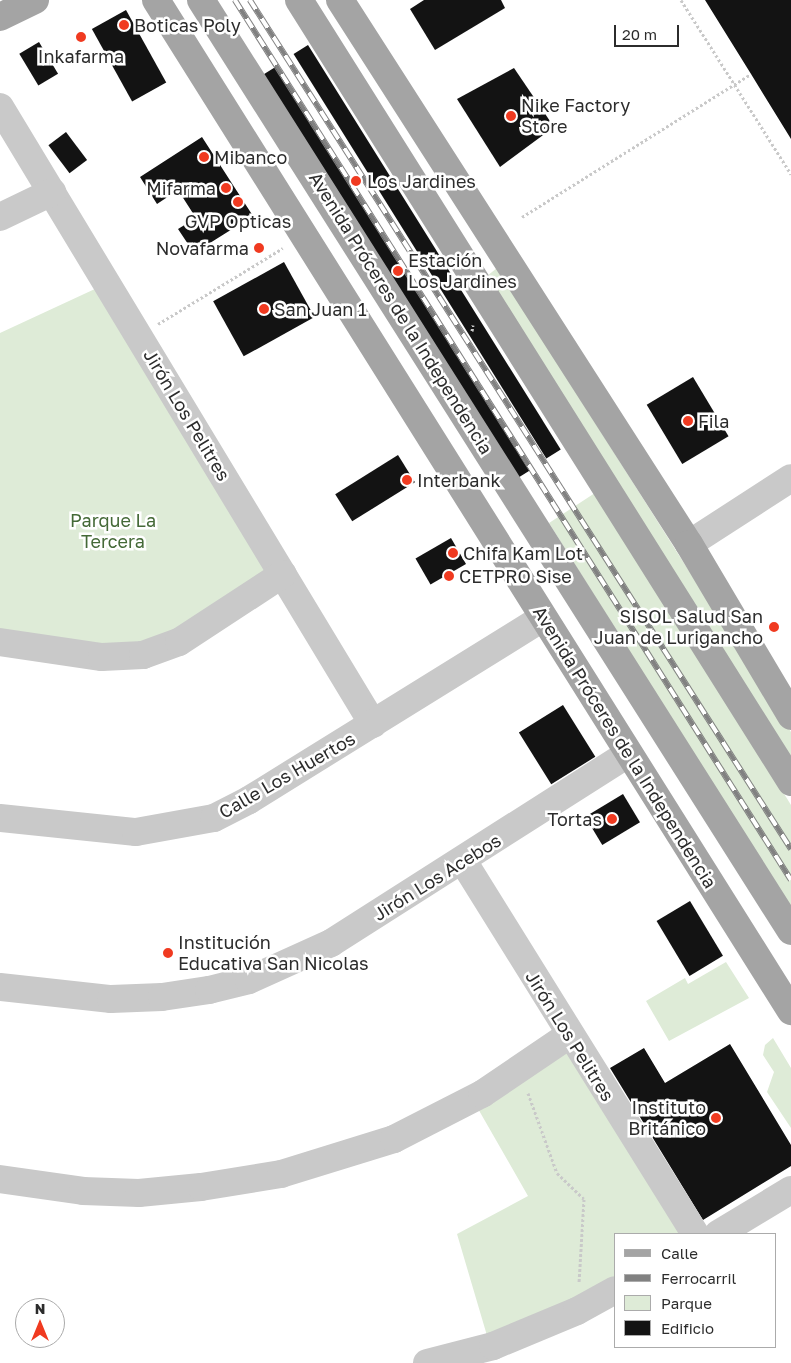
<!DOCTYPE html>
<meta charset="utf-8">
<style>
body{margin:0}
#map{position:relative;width:791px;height:1363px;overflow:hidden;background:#fff;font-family:"Golos Text",sans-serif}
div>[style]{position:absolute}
.green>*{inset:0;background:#deebd7}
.building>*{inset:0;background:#131313;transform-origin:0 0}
.path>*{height:3px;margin-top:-1.5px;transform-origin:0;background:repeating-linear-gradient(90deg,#c9c9c9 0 2.5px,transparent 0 5px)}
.minor>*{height:28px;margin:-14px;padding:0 14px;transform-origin:14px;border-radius:14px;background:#c9c9c9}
.major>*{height:28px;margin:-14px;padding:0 14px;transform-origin:14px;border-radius:14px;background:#a4a4a4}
.rail>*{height:5.5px;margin-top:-2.75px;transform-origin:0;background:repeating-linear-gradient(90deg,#fff 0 11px,#818181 0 22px);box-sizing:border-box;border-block:1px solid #818181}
.dots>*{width:14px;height:14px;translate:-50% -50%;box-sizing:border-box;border:2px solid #fff;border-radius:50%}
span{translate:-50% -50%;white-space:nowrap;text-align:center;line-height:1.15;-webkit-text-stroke:5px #fff;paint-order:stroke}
.poi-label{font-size:18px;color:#2c2c2c}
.left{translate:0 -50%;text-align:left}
.right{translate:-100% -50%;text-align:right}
.street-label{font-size:18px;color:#2c2c2c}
.park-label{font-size:18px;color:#446937}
.legend{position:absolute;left:614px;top:1233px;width:162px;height:115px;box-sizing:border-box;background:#fff;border:1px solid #ababab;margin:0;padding:6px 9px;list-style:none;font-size:15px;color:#2c2c2c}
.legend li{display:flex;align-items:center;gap:10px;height:25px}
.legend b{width:25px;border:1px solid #ababab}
.north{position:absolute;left:15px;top:1298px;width:50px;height:50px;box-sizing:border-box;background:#fff;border:1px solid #ababab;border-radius:50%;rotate:0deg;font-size:14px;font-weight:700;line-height:20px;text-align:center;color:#2c2c2c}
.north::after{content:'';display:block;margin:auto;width:18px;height:22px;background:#f03a20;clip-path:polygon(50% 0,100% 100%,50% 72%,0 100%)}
.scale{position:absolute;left:614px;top:25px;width:65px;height:22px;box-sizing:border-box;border:2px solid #2c2c2c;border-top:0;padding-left:6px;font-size:15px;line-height:18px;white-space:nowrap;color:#2c2c2c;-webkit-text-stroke:4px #fff;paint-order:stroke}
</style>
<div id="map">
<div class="green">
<i style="clip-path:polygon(497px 268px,791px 732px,791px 762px,487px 276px)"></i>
<i style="clip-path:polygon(97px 288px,268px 574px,182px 629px,151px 643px,114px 645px,0 631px,0 333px)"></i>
<i style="clip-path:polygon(598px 491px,791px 805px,791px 910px,549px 523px)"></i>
<i style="clip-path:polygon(726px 962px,749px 998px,669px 1041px,646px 1001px,685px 978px,688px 984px)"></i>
<i style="clip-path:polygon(773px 1038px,791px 1068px,791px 1128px,767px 1092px,774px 1072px,763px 1055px,765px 1045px)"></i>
<i style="clip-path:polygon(566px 1050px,684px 1234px,615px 1234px,615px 1281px,488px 1339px,457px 1234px,528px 1196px,477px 1107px)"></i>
</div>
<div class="building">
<i style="clip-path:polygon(424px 0,501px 0,505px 8px,435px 50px,410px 9px)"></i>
<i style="clip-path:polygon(705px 0,791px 0,791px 139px,751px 74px)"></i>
<i style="left:126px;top:10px;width:83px;height:39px;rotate:61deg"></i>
<i style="left:39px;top:42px;width:37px;height:23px;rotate:59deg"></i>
<i style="left:308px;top:45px;width:477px;height:17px;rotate:58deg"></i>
<i style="left:277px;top:66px;width:477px;height:17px;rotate:58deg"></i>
<i style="clip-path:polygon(514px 68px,554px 127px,500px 167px,457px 99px)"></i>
<i style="left:66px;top:132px;width:35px;height:22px;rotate:53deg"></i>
<i style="clip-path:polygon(202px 137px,253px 216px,194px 253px,178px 229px,196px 218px,178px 190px,157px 204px,140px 177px)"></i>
<i style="left:284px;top:262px;width:63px;height:81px;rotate:61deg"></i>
<i style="left:693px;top:377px;width:69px;height:54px;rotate:59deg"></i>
<i style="left:398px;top:455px;width:32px;height:74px;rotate:58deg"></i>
<i style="left:451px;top:538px;width:30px;height:41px;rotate:60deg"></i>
<i style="left:563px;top:705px;width:61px;height:52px;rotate:58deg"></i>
<i style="left:623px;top:794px;width:33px;height:44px;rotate:59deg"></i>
<i style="left:690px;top:901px;width:64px;height:39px;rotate:59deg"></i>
<i style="clip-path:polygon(730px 1044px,791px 1145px,791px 1166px,703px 1220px,610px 1068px,644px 1048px,665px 1083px)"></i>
</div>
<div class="path">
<i style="left:681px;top:0;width:206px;rotate:57.7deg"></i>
<i style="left:379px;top:185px;width:7px;rotate:16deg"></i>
<i style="left:522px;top:217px;width:270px;rotate:-32deg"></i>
<i style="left:158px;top:324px;width:146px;rotate:-31.3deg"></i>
<i style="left:472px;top:331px;width:6px;rotate:-81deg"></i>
<i style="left:528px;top:1093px;width:85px;rotate:70.1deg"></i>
<i style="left:557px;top:1173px;width:37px;rotate:44deg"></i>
<i style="left:584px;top:1199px;width:83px;rotate:93.4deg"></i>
</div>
<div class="minor">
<i style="left:0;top:107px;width:721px;rotate:58.85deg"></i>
<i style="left:0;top:217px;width:58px;rotate:-25.7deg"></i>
<i style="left:689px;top:544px;width:121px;rotate:-32.9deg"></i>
<i style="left:0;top:642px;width:103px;rotate:8.4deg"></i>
<i style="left:102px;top:657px;width:41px;rotate:-2.8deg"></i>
<i style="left:143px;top:655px;width:38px;rotate:-20deg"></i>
<i style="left:179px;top:642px;width:124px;rotate:-33.2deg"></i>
<i style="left:0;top:818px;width:137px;rotate:5.9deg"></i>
<i style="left:136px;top:832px;width:79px;rotate:-10.2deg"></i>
<i style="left:214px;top:818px;width:39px;rotate:-27deg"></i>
<i style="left:249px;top:800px;width:346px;rotate:-31.8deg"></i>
<i style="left:463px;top:861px;width:439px;rotate:58.1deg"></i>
<i style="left:0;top:987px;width:112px;rotate:6.2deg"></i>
<i style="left:111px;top:999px;width:51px;rotate:-2.2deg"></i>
<i style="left:162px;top:997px;width:48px;rotate:-8.5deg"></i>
<i style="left:209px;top:990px;width:41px;rotate:-14deg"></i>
<i style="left:249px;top:980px;width:90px;rotate:-24.3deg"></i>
<i style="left:331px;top:943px;width:352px;rotate:-32.5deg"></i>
<i style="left:0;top:1179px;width:84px;rotate:8.2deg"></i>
<i style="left:83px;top:1191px;width:56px;rotate:2deg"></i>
<i style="left:139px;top:1193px;width:62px;rotate:-5.5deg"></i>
<i style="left:201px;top:1187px;width:81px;rotate:-9.2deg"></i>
<i style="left:281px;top:1174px;width:118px;rotate:-17.2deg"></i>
<i style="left:394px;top:1139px;width:99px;rotate:-27.1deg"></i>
<i style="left:482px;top:1094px;width:105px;rotate:-34.1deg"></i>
<i style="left:718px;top:1234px;width:85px;rotate:-31.1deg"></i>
<i style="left:427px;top:1363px;width:68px;rotate:-14.4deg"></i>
<i style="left:493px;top:1346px;width:91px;rotate:-22.6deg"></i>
<i style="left:577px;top:1311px;width:43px;rotate:-28.9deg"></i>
</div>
<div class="major">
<i style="left:156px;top:0;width:1194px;rotate:57.87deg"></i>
<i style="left:201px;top:0;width:1102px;rotate:57.64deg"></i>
<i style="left:299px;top:0;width:924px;rotate:57.82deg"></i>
<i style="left:340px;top:0;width:646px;rotate:57.32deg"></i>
<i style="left:689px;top:544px;width:200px;rotate:59.3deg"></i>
<i style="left:0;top:17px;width:39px;rotate:-26deg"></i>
</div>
<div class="rail">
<i style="left:235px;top:0;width:1041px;rotate:57.71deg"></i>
<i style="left:250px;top:0;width:1007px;rotate:57.49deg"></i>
</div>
<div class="dots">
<i style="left:124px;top:25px;background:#f03a20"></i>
<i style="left:81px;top:37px;background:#f03a20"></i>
<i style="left:511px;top:116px;background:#f03a20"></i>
<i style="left:204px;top:157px;background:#f03a20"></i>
<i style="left:356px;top:181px;background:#f03a20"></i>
<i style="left:226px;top:188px;background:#f03a20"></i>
<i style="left:238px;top:202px;background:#f03a20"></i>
<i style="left:259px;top:248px;background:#f03a20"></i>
<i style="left:398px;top:271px;background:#f03a20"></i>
<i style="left:264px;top:309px;background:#f03a20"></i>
<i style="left:688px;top:421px;background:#f03a20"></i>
<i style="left:407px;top:480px;background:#f03a20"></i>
<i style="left:453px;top:553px;background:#f03a20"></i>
<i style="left:449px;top:576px;background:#f03a20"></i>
<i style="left:774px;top:627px;background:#f03a20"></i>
<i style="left:612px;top:819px;background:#f03a20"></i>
<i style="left:168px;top:953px;background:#f03a20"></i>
<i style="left:716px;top:1118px;background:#f03a20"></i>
</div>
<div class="poi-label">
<span class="left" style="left:134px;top:25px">Boticas Poly</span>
<span style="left:81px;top:56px">Inkafarma</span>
<span class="left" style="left:521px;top:116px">Nike Factory<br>Store</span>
<span class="left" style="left:214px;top:157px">Mibanco</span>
<span class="left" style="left:367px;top:181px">Los Jardines</span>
<span class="right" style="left:216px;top:188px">Mifarma</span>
<span style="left:238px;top:221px">GVP Opticas</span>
<span class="right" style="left:249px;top:248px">Novafarma</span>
<span class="left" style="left:408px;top:271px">Estación<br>Los Jardines</span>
<span class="left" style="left:274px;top:309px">San Juan 1</span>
<span class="left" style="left:698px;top:421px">Fila</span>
<span class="left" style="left:417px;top:480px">Interbank</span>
<span class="left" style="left:463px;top:553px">Chifa Kam Lot</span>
<span class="left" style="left:459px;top:576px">CETPRO Sise</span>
<span class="right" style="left:763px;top:627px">SISOL Salud San<br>Juan de Lurigancho</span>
<span class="right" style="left:602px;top:819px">Tortas</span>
<span class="left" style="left:178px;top:953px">Institución<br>Educativa San Nicolas</span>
<span class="right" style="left:706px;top:1118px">Instituto<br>Británico</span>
</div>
<div class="street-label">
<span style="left:401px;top:313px;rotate:58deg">Avenida Próceres de la Independencia</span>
<span style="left:187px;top:415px;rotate:59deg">Jirón Los Pelitres</span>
<span style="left:625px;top:747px;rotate:58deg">Avenida Próceres de la Independencia</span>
<span style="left:287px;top:775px;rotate:-30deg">Calle Los Huertos</span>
<span style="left:437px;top:877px;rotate:-32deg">Jirón Los Acebos</span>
<span style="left:570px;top:1036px;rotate:58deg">Jirón Los Pelitres</span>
</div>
<div class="park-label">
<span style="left:113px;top:531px">Parque La<br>Tercera</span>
</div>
<ul class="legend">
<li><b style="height:6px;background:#a4a4a4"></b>Calle</li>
<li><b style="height:6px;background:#818181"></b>Ferrocarril</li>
<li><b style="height:14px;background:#deebd7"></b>Parque</li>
<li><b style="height:14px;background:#131313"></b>Edificio</li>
</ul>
<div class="north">N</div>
<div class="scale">20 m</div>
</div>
